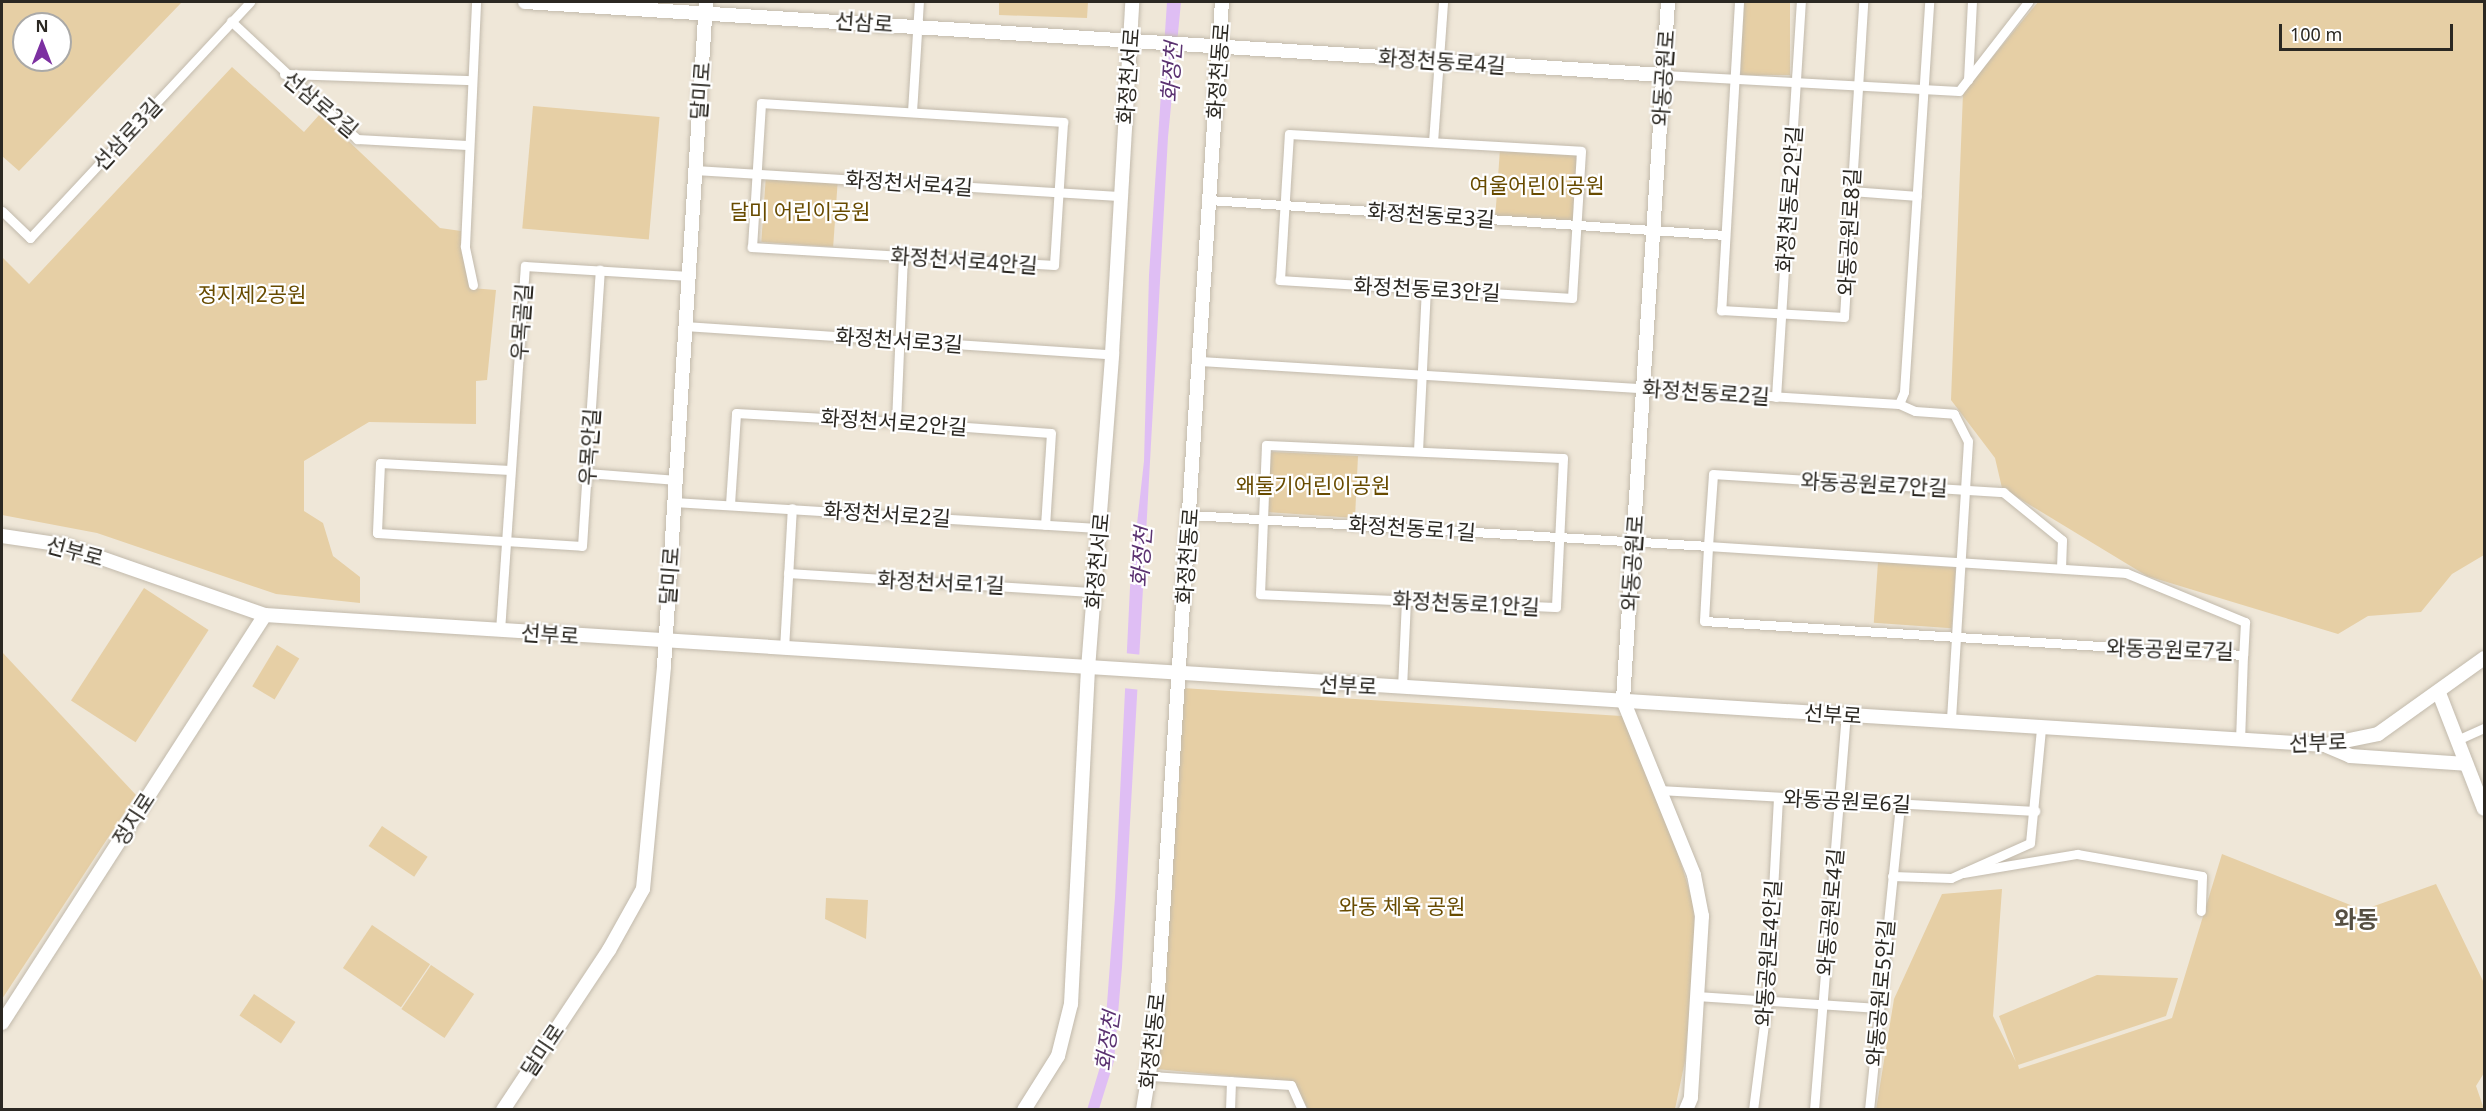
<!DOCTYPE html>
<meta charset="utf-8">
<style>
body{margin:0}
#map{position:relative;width:2486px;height:1111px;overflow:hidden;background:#efe7d8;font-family:"Noto Sans","Noto Sans KR",sans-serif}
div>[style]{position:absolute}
.green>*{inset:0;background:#e6cfa5;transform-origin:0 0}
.water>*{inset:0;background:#dfbef4}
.pier>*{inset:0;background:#efe7d8;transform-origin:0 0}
.roads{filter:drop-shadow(0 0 2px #c2baac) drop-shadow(0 0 2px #c2baac)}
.street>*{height:9px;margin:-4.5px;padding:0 4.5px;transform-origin:4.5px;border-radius:4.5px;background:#fff}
.secondary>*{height:14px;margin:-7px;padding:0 7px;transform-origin:7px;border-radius:7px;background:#fff}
span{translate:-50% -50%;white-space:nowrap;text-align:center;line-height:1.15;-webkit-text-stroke:4.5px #fff;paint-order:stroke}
.street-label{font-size:21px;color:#2b2822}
.park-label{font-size:21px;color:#684b00}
.water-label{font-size:22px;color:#5b3271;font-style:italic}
.quarter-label{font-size:24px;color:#564f42;font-weight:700}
.frame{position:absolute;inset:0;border:3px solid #2b2822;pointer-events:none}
.north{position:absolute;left:12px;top:12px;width:60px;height:60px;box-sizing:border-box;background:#fff;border:2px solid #aaa9a7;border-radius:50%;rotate:0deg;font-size:16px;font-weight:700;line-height:24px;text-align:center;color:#2b2822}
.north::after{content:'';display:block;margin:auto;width:21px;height:27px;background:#7c30a1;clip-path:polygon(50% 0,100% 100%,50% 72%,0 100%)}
.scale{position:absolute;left:2279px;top:24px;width:174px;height:27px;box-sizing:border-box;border:3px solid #2b2822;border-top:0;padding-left:8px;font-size:18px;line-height:21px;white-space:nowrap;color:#2b2822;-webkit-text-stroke:4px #fff;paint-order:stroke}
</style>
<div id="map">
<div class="green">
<i style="clip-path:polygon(evenodd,2px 2px,182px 2px,19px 171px,2px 156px,2px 2px,24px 24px,60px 24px,60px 60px,24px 60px,24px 24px)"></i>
<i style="clip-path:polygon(999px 2px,1088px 2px,1087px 18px,999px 15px)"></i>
<i style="left:1741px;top:2px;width:49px;height:73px"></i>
<i style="clip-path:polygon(2038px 2px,2484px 2px,2484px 555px,2452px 574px,2421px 612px,2368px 616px,2338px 634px,2147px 576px,2002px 488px,1995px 458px,1951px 400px,1963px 93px)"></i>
<i style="clip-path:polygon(232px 67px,304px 132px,320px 114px,440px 228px,461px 231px,471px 288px,496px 290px,487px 380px,476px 381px,476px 424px,369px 422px,304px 461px,304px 511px,323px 523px,333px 556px,360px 577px,360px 603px,276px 594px,97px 533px,2px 515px,2px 257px,29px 284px)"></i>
<i style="left:533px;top:106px;width:127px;height:123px;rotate:5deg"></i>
<i style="left:1500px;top:149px;width:78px;height:68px;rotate:4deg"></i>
<i style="left:766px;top:175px;width:72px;height:67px;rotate:4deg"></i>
<i style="clip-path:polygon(1273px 452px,1358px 456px,1355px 518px,1268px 512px,1269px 455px)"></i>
<i style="left:1878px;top:562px;width:78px;height:61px;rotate:4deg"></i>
<i style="left:144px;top:588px;width:77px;height:134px;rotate:33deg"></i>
<i style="left:277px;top:645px;width:26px;height:48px;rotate:31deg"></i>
<i style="clip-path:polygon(2px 652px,136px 795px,2px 999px)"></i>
<i style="clip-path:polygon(1182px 688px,1637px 717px,1693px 903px,1696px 946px,1685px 1061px,1675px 1109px,1308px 1109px,1294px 1082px,1156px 1069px)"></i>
<i style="left:382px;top:826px;width:55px;height:24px;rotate:34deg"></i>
<i style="clip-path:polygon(2222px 854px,2363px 910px,2436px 884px,2484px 983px,2484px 1073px,2476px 1086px,2484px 1109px,1876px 1110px,1894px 999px,1942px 894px,2002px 889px,1993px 1016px,2016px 1062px,1999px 1016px,2097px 975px,2178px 978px,2166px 1016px,2018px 1065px,2019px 1069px,2172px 1018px)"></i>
<i style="clip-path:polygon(826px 898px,868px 900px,866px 939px,825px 919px)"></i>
<i style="left:372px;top:925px;width:70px;height:52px;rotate:34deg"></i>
<i style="left:431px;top:965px;width:52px;height:53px;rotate:34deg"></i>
<i style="left:254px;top:994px;width:50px;height:26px;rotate:34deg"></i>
</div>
<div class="water">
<i style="clip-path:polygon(1167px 2px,1181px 2px,1168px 137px,1122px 967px,1114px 1061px,1099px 1109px,1087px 1110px,1103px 1057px,1115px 898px,1130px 587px,1144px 461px,1149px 275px)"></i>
</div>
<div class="pier">
<i style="left:1124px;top:653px;width:19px;height:35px;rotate:6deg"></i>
</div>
<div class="roads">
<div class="street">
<i style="left:1739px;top:2px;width:309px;rotate:93.3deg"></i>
<i style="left:1721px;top:310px;width:123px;rotate:3.3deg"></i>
<i style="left:1844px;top:317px;width:316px;rotate:-86.5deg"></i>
<i style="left:231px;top:21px;width:173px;rotate:43.1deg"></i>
<i style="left:357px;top:139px;width:110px;rotate:3.1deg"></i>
<i style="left:284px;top:74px;width:185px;rotate:1.9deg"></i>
<i style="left:1664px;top:75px;width:295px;rotate:3.1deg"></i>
<i style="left:1959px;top:91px;width:113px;rotate:-52.2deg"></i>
<i style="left:1968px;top:80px;width:78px;rotate:-87.1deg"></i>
<i style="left:761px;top:103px;width:303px;rotate:3.6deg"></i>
<i style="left:1063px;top:122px;width:143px;rotate:93.6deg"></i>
<i style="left:1054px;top:265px;width:303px;rotate:-176.6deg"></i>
<i style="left:752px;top:247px;width:144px;rotate:-86.4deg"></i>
<i style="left:912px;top:112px;width:110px;rotate:-86.4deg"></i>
<i style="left:1289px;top:134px;width:292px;rotate:3.3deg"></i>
<i style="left:1581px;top:151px;width:147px;rotate:93.5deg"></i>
<i style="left:1572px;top:298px;width:293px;rotate:-176.5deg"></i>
<i style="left:1280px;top:280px;width:146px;rotate:-86.5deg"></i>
<i style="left:1433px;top:142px;width:140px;rotate:-85.9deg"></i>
<i style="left:695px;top:170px;width:428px;rotate:3.5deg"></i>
<i style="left:1852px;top:191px;width:65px;rotate:4.4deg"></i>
<i style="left:1209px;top:200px;width:517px;rotate:3.88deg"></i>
<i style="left:2px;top:211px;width:39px;rotate:44deg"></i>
<i style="left:30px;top:238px;width:323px;rotate:-47deg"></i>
<i style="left:473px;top:285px;width:40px;rotate:-102deg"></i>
<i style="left:465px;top:246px;width:244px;rotate:-87.4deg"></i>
<i style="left:685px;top:326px;width:428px;rotate:3.8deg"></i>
<i style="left:1200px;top:361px;width:700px;rotate:3.52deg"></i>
<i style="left:1899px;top:404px;width:13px;rotate:-67deg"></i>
<i style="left:1904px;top:392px;width:391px;rotate:-86.3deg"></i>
<i style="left:1776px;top:397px;width:396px;rotate:-86.4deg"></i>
<i style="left:1899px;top:404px;width:17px;rotate:24deg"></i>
<i style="left:1915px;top:411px;width:39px;rotate:4deg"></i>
<i style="left:1954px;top:414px;width:30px;rotate:63deg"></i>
<i style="left:1968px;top:441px;width:281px;rotate:93.5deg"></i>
<i style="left:896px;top:422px;width:166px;rotate:-87.6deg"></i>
<i style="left:1266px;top:445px;width:297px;rotate:2.5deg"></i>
<i style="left:1563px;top:458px;width:149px;rotate:92.7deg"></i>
<i style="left:1556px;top:607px;width:296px;rotate:-177.5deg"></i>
<i style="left:1260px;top:594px;width:149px;rotate:-87.7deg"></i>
<i style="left:1418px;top:451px;width:162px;rotate:-87.2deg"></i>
<i style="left:510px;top:470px;width:130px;rotate:-176.9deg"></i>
<i style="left:380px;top:463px;width:70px;rotate:92.5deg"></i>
<i style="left:377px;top:533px;width:205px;rotate:3.6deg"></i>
<i style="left:582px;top:546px;width:277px;rotate:-86.3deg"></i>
<i style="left:588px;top:473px;width:88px;rotate:4.5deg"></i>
<i style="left:674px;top:502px;width:428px;rotate:3.5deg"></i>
<i style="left:730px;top:504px;width:91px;rotate:-86.2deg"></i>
<i style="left:736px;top:413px;width:160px;rotate:3.2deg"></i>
<i style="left:896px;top:422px;width:155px;rotate:4.1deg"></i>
<i style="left:1051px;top:433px;width:92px;rotate:93.7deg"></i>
<i style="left:1190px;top:515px;width:519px;rotate:3.42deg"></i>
<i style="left:1708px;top:546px;width:419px;rotate:3.7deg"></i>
<i style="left:2126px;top:573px;width:129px;rotate:22.4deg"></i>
<i style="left:2245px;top:622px;width:33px;rotate:93deg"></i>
<i style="left:2243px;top:655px;width:540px;rotate:-176.39deg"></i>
<i style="left:1704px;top:621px;width:75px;rotate:-86.9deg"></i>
<i style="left:1708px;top:546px;width:72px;rotate:-86deg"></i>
<i style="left:1713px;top:474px;width:291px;rotate:3.6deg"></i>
<i style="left:2003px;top:492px;width:76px;rotate:39.1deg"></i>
<i style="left:2062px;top:540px;width:28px;rotate:92deg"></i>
<i style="left:788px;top:573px;width:307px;rotate:3.6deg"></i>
<i style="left:500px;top:631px;width:366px;rotate:-86.1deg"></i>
<i style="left:525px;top:266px;width:164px;rotate:3.5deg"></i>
<i style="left:784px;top:649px;width:141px;rotate:-86.8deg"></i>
<i style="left:1402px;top:688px;width:87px;rotate:-87.4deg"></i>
<i style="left:2457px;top:740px;width:30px;rotate:-24deg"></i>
<i style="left:2240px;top:741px;width:86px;rotate:-88deg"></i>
<i style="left:1659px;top:790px;width:377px;rotate:3.2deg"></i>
<i style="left:1963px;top:873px;width:116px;rotate:-9.5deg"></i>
<i style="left:2077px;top:854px;width:127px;rotate:10deg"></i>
<i style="left:2202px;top:876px;width:35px;rotate:92deg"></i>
<i style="left:1892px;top:876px;width:59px;rotate:1.9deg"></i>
<i style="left:1951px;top:878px;width:86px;rotate:-23.9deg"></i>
<i style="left:2030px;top:843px;width:116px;rotate:-84.5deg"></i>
<i style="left:1697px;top:996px;width:181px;rotate:3.8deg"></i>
<i style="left:1151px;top:1076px;width:140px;rotate:3.7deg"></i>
<i style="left:1291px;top:1085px;width:27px;rotate:66deg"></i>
<i style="left:1230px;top:1110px;width:29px;rotate:-88deg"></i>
<i style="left:1753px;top:1110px;width:110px;rotate:-82.7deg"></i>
<i style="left:1767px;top:1001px;width:204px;rotate:-86.9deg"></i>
<i style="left:1814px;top:1110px;width:396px;rotate:-85.4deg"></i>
<i style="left:1869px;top:1110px;width:308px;rotate:-84.2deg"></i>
</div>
<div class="secondary">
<i style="left:525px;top:2px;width:1141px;rotate:3.67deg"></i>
<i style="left:1668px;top:2px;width:699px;rotate:93.69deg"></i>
<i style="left:1623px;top:700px;width:189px;rotate:67.9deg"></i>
<i style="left:1694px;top:875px;width:42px;rotate:79deg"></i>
<i style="left:1702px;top:916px;width:182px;rotate:93.5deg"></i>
<i style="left:1691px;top:1098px;width:13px;rotate:113deg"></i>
<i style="left:2px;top:536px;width:63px;rotate:8.3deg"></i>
<i style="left:64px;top:545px;width:213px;rotate:19.2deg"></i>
<i style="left:265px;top:615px;width:2064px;rotate:3.61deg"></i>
<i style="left:2325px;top:745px;width:54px;rotate:-11.7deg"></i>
<i style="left:2378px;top:734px;width:130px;rotate:-35.6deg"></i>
<i style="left:2439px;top:693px;width:124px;rotate:68.8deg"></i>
<i style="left:2327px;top:746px;width:25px;rotate:23deg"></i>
<i style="left:2350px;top:756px;width:116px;rotate:3.9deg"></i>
<i style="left:2px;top:1023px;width:485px;rotate:-57.2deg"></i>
<i style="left:503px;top:1110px;width:192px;rotate:-56.5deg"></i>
<i style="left:609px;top:950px;width:70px;rotate:-60.9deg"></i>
<i style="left:643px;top:889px;width:224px;rotate:-84.6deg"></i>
<i style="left:664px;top:666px;width:665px;rotate:-86.38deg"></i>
<i style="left:1024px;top:1110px;width:64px;rotate:-57.8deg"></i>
<i style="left:1058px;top:1056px;width:54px;rotate:-76deg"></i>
<i style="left:1071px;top:1004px;width:335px;rotate:-87.1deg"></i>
<i style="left:1088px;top:669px;width:316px;rotate:-85.6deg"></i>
<i style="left:1112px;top:354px;width:353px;rotate:-86.7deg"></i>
<i style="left:1143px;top:1110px;width:74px;rotate:-80.7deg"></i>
<i style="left:1155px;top:1037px;width:1037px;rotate:-86.3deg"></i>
</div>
</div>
<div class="street-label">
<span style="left:864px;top:22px;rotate:4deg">선삼로</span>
<span style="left:1442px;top:61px;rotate:4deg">화정천동로4길</span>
<span style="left:1218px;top:71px;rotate:-86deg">화정천동로</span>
<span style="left:1128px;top:76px;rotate:-86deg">화정천서로</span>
<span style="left:1663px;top:78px;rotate:-86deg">와동공원로</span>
<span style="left:700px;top:91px;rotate:-86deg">달미로</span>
<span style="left:321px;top:104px;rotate:40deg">선삼로2길</span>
<span style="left:127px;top:134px;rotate:-47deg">선삼로3길</span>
<span style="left:909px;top:183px;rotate:4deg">화정천서로4길</span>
<span style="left:1789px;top:199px;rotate:-86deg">화정천동로2안길</span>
<span style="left:1431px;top:215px;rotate:4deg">화정천동로3길</span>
<span style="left:1849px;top:232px;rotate:-87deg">와동공원로8길</span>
<span style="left:964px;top:260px;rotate:4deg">화정천서로4안길</span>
<span style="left:1427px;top:289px;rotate:3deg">화정천동로3안길</span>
<span style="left:521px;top:322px;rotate:-86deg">우목골길</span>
<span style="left:899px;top:340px;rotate:4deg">화정천서로3길</span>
<span style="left:1706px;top:392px;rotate:4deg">화정천동로2길</span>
<span style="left:894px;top:422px;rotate:4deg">화정천서로2안길</span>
<span style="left:589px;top:447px;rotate:-86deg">우목안길</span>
<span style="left:1874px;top:484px;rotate:3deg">와동공원로7안길</span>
<span style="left:887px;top:514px;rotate:4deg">화정천서로2길</span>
<span style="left:1412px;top:528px;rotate:4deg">화정천동로1길</span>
<span style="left:75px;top:551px;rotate:15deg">선부로</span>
<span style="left:1187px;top:556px;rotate:-86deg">화정천동로</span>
<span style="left:1097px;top:561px;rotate:-85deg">화정천서로</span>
<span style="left:1632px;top:563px;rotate:-86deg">와동공원로</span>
<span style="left:669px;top:576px;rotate:-86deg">달미로</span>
<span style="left:941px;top:582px;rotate:3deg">화정천서로1길</span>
<span style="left:1466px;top:603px;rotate:3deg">화정천동로1안길</span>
<span style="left:550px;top:634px;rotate:4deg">선부로</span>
<span style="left:2170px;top:649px;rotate:2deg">와동공원로7길</span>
<span style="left:1348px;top:685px;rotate:3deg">선부로</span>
<span style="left:1833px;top:714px;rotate:4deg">선부로</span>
<span style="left:2318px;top:742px;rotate:-2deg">선부로</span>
<span style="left:1847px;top:801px;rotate:3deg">와동공원로6길</span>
<span style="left:133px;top:819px;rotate:-57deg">정지로</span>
<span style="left:1830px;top:912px;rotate:-85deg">와동공원로4길</span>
<span style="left:1768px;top:953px;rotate:-86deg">와동공원로4안길</span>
<span style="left:1880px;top:993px;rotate:-85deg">와동공원로5안길</span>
<span style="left:1152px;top:1041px;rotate:-84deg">화정천동로</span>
<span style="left:542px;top:1050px;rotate:-56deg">달미로</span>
</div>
<div class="park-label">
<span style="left:1537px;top:185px">여울어린이공원</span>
<span style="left:800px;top:211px">달미 어린이공원</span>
<span style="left:252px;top:294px">정지제2공원</span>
<span style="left:1313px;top:485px">왜둘기어린이공원</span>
<span style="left:1402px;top:906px">와동 체육 공원</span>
</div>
<div class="water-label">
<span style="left:1171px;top:72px;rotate:-86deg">화정천</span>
<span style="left:1141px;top:557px;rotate:-86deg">화정천</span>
<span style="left:1107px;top:1041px;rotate:-82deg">화정천</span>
</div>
<div class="quarter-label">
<span style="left:2356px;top:919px">와동</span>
</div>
<div class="frame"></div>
<div class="north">N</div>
<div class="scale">100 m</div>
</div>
